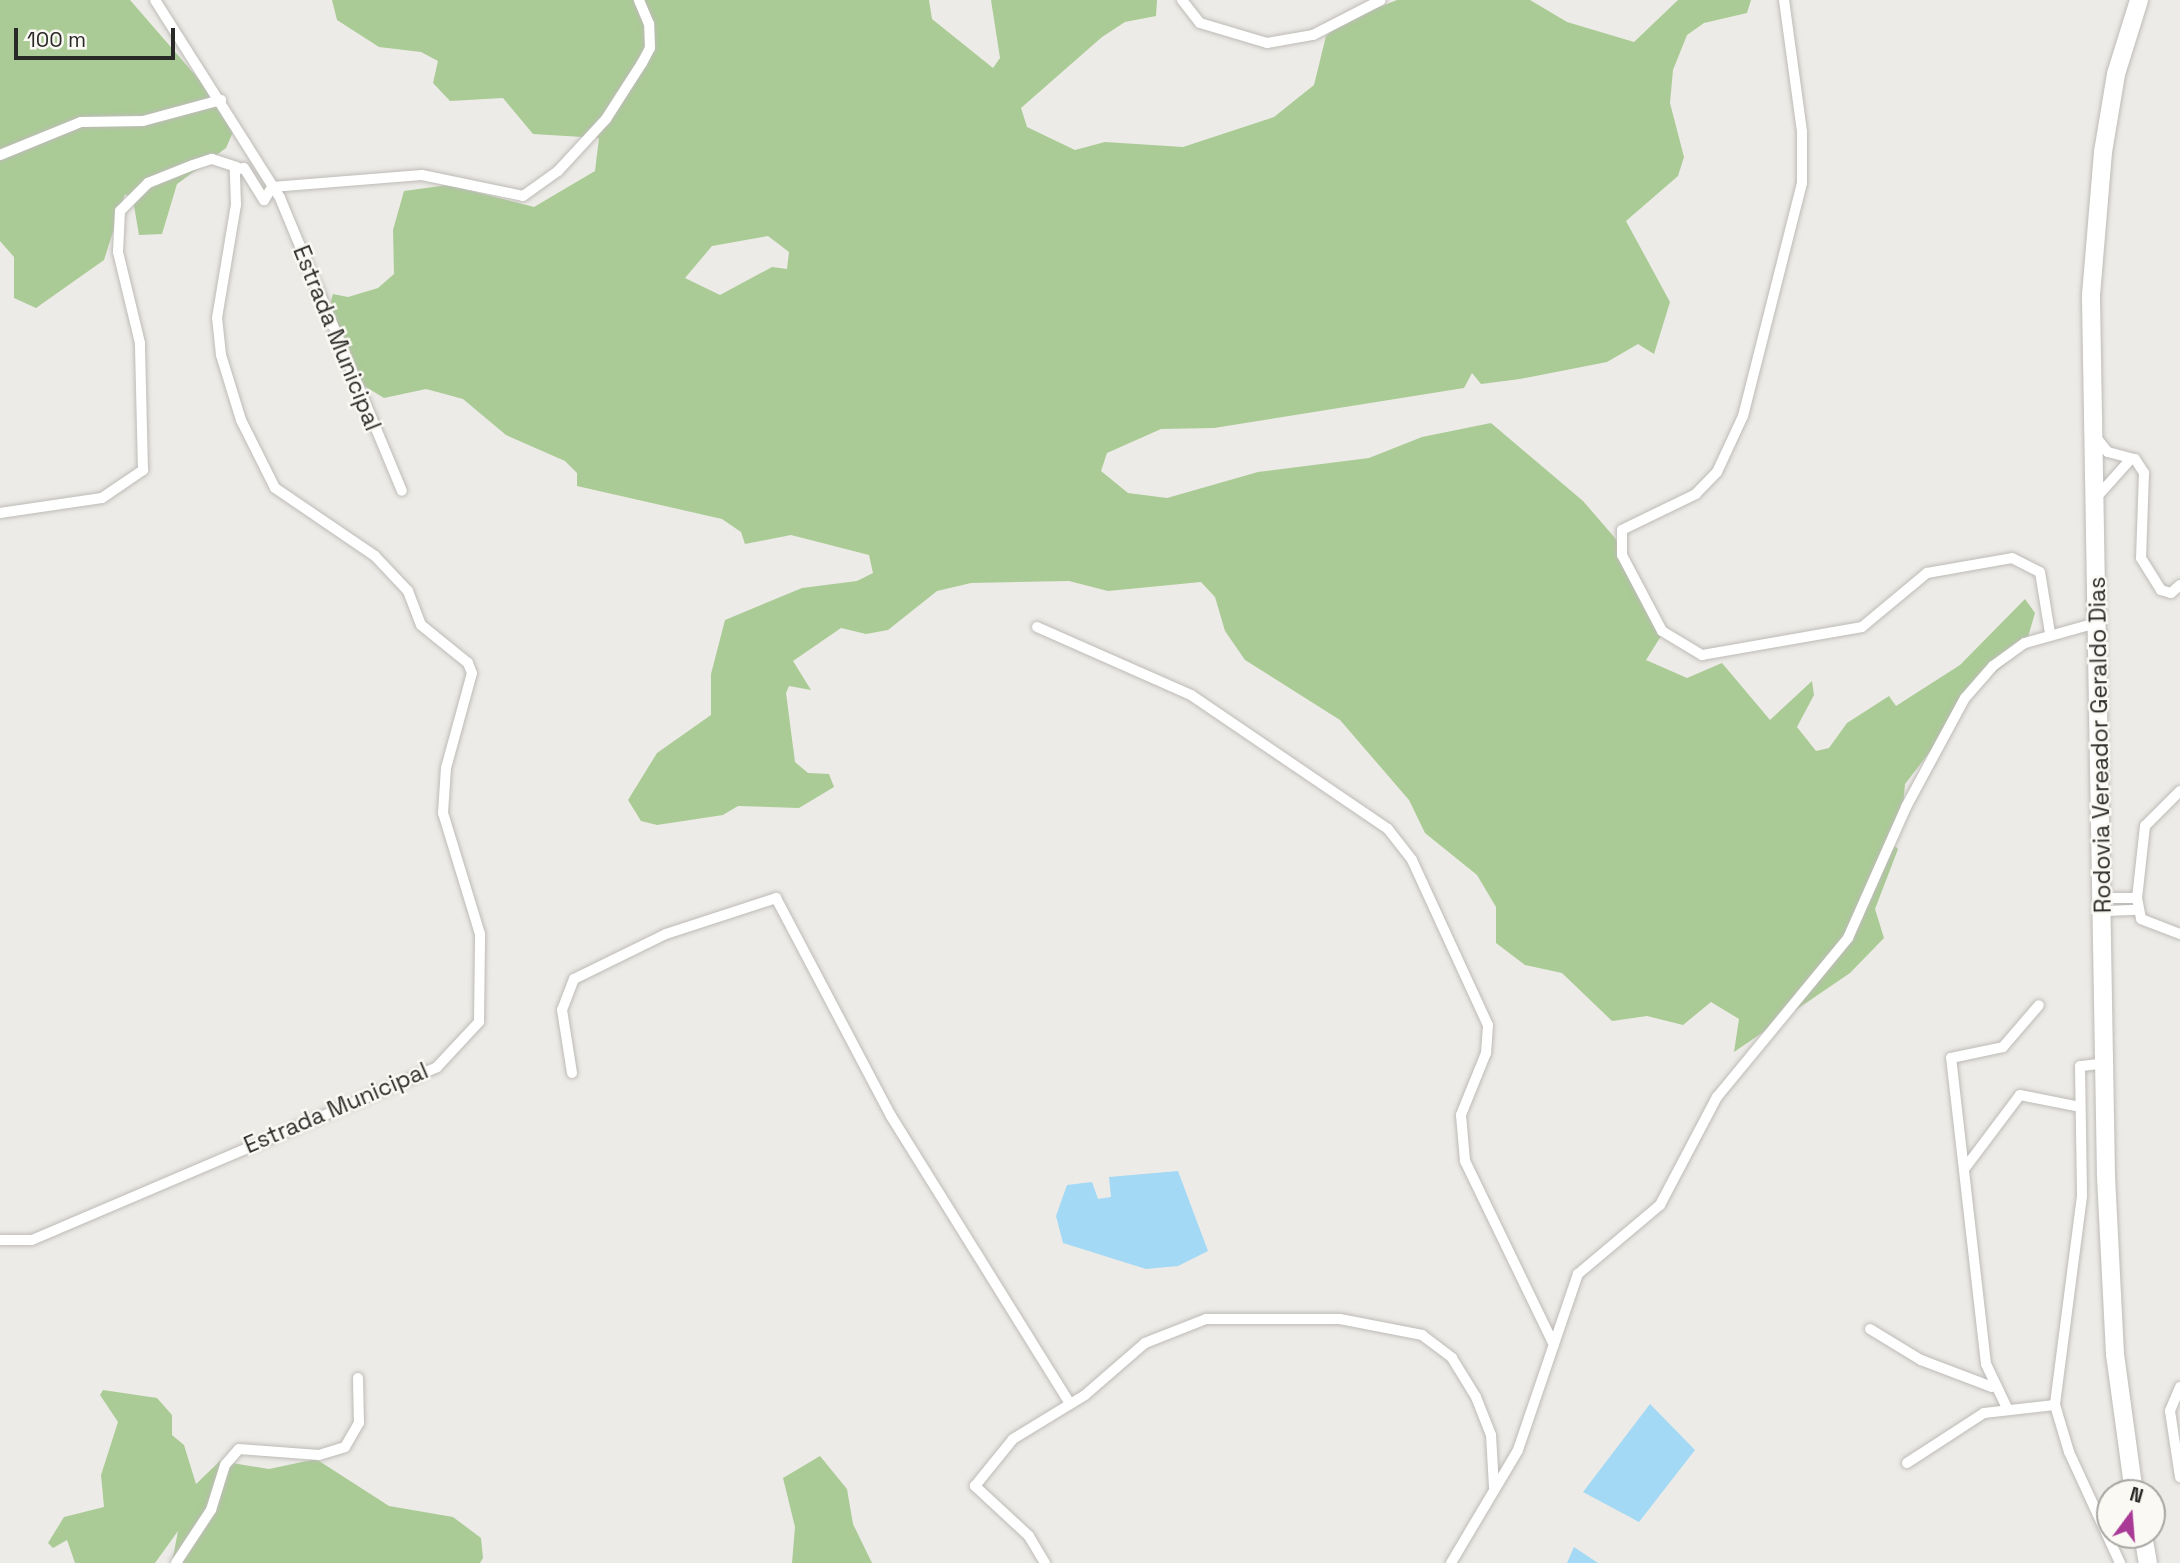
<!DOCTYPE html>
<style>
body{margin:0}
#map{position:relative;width:2180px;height:1563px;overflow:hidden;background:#edebe7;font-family:"Space Grotesk",sans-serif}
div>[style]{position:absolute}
.green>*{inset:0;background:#aacb95}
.water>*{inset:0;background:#a3d9f4}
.roads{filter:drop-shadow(0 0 2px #bdbbb7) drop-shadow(0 0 2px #bdbbb7)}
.street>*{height:10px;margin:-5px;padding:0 5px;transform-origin:5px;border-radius:5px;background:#fff}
.primary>*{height:18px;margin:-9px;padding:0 9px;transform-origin:9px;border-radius:9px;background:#fff}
span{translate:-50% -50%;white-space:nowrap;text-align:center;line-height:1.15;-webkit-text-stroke:5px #fbf9f4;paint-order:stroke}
.street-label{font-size:23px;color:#292927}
.north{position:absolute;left:2096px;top:1479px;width:70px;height:70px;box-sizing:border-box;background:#fbf9f4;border:2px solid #a7a6a2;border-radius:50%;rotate:16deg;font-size:19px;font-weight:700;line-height:28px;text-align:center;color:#292927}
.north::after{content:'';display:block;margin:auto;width:24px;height:32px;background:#a93a96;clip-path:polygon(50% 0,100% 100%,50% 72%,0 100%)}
.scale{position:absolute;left:14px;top:28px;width:161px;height:32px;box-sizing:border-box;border:4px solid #292927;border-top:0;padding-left:9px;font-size:21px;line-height:24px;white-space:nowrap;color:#292927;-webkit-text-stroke:5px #fbf9f4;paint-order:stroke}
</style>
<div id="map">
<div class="green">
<i style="clip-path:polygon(0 0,130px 0,216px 99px,233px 132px,226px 148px,177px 184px,162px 234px,139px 235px,133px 200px,125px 194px,104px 260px,36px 308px,14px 298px,14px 257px,0 241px)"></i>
<i style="clip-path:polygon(evenodd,332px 0,929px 0,932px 19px,993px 68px,1000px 58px,991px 0,1157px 0,1156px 16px,1125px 22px,1102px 37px,1021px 108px,1027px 127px,1075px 150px,1105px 142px,1183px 147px,1274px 117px,1314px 85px,1326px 36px,1344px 21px,1397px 0,1530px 0,1567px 22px,1634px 42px,1678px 0,1751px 0,1747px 13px,1704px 23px,1687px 35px,1673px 70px,1670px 103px,1684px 157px,1678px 176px,1626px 221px,1670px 302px,1654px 354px,1638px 344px,1607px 362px,1520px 379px,1481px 384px,1472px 373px,1464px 388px,1214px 428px,1161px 429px,1107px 453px,1101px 471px,1128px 493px,1167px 498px,1258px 472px,1369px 458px,1422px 437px,1491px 423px,1583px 501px,1615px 538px,1663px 633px,1646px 660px,1687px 678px,1722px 663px,1770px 720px,1812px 681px,1814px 695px,1797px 727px,1816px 751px,1829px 748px,1847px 723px,1889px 696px,1896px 706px,1960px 665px,2025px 599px,2035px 613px,2025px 647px,1983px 683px,1905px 784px,1901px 831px,1889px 841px,1898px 849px,1875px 909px,1884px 938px,1850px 973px,1734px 1052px,1739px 1019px,1711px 1002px,1683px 1025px,1647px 1016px,1612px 1021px,1562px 973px,1525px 965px,1496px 943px,1496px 907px,1477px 875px,1425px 833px,1409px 800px,1340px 720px,1245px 660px,1225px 631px,1215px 597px,1201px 582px,1108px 591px,1069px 581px,971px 583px,937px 591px,888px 630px,866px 634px,841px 628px,793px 661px,811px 690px,789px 686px,786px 693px,795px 762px,808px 773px,829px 774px,834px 787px,799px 808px,738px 806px,723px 815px,657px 825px,641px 821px,628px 800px,657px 753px,711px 715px,711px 674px,725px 620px,802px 588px,857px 581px,873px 573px,869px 555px,791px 535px,745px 544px,741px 532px,722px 519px,577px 486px,577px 473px,565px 461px,506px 435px,463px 399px,426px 389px,384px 398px,361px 384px,339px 357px,331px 301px,333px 294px,348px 297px,378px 288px,394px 274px,393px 230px,404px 191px,448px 185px,534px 207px,595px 171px,599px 138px,533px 134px,503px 98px,450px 101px,433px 83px,438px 61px,421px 52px,379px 47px,337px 20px,332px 0,768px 236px,789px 252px,787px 269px,772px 267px,720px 295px,685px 278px,712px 246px,768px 236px)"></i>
<i style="clip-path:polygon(103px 1390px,157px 1398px,172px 1415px,172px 1435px,184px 1445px,196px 1484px,220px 1461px,269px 1469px,316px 1459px,389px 1506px,453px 1517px,481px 1538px,483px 1558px,480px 1563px,172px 1563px,178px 1531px,155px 1563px,75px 1563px,67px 1540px,53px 1548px,48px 1543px,64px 1517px,104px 1507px,101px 1475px,118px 1422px,100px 1395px)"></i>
<i style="clip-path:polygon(820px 1456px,847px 1489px,853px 1524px,872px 1563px,792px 1563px,795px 1527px,783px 1478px)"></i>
</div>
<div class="water">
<i style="clip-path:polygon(1178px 1171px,1208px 1251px,1178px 1266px,1146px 1269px,1063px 1243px,1056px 1216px,1067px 1185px,1092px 1182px,1098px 1199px,1111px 1197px,1109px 1177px)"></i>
<i style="clip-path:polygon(1650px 1404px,1695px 1450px,1639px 1522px,1583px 1492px)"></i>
<i style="clip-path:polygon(1574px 1547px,1598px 1563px,1567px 1563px)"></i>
</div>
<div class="roads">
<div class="street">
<i style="left:155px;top:0;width:234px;rotate:57.7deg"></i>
<i style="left:280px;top:198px;width:317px;rotate:67.4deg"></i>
<i style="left:1182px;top:0;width:29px;rotate:52deg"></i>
<i style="left:1200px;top:23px;width:70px;rotate:16.6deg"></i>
<i style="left:1267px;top:43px;width:47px;rotate:-9.9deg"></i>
<i style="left:1313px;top:35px;width:76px;rotate:-27.2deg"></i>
<i style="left:1784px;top:0;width:133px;rotate:82.2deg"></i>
<i style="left:1802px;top:132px;width:51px;rotate:90deg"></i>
<i style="left:1802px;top:183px;width:240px;rotate:104.2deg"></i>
<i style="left:1743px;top:416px;width:62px;rotate:114.9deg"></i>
<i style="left:1717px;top:472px;width:30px;rotate:134deg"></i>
<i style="left:1696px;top:494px;width:82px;rotate:154.1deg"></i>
<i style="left:1622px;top:530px;width:25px;rotate:90deg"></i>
<i style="left:1622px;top:555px;width:86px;rotate:62.2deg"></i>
<i style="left:1662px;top:631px;width:47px;rotate:31deg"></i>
<i style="left:1702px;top:655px;width:162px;rotate:-9.9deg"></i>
<i style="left:1862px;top:627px;width:85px;rotate:-39.7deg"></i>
<i style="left:1927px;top:573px;width:86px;rotate:-10deg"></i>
<i style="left:2012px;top:558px;width:31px;rotate:27deg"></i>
<i style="left:2040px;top:572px;width:62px;rotate:80.7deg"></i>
<i style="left:0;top:155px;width:87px;rotate:-22.2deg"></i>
<i style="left:81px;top:122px;width:62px;rotate:-0.9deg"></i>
<i style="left:143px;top:121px;width:81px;rotate:-15.1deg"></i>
<i style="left:272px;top:187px;width:150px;rotate:-4.6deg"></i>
<i style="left:422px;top:175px;width:103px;rotate:11.7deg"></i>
<i style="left:523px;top:196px;width:43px;rotate:-35.5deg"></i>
<i style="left:558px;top:171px;width:71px;rotate:-47.3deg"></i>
<i style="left:606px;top:119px;width:67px;rotate:-57.3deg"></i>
<i style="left:642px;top:63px;width:17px;rotate:-62deg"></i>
<i style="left:650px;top:48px;width:24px;rotate:-92deg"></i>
<i style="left:649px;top:24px;width:26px;rotate:-113deg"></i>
<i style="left:2094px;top:435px;width:22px;rotate:51deg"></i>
<i style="left:2108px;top:452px;width:28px;rotate:15deg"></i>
<i style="left:2135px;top:459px;width:17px;rotate:57deg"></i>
<i style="left:2144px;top:473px;width:85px;rotate:92deg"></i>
<i style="left:2141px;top:558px;width:38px;rotate:58deg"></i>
<i style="left:2161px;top:590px;width:10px;rotate:17deg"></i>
<i style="left:2171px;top:593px;width:12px;rotate:-42deg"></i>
<i style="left:2095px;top:499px;width:51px;rotate:-48.2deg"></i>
<i style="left:0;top:513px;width:103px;rotate:-8.4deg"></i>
<i style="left:102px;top:498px;width:50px;rotate:-34.3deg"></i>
<i style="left:143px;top:470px;width:127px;rotate:-91.4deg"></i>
<i style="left:140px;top:343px;width:94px;rotate:-103.6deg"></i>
<i style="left:118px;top:252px;width:41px;rotate:-87.2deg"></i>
<i style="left:120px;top:211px;width:40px;rotate:-45deg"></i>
<i style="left:148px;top:183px;width:48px;rotate:-21.8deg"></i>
<i style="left:193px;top:165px;width:20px;rotate:-18deg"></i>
<i style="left:212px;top:159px;width:26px;rotate:18deg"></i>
<i style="left:1037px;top:627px;width:168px;rotate:23.8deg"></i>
<i style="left:1191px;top:695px;width:238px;rotate:34.2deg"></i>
<i style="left:1388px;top:829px;width:39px;rotate:52deg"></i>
<i style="left:1412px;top:860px;width:182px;rotate:65.3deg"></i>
<i style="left:1488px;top:1025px;width:28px;rotate:94deg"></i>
<i style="left:1486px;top:1053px;width:67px;rotate:112deg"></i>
<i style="left:1461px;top:1115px;width:46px;rotate:85deg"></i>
<i style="left:1465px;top:1161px;width:204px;rotate:64.2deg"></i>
<i style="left:2180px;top:791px;width:49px;rotate:135deg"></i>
<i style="left:2145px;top:826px;width:72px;rotate:96.3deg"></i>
<i style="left:2137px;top:898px;width:21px;rotate:79deg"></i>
<i style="left:2141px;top:919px;width:42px;rotate:21deg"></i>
<i style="left:2104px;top:898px;width:33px"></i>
<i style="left:2105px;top:911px;width:33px;rotate:-2deg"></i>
<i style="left:2106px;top:1063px;width:26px;rotate:173deg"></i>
<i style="left:2080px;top:1066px;width:130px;rotate:89.1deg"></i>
<i style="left:2082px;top:1196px;width:211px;rotate:97.4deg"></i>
<i style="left:2055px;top:1405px;width:49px;rotate:73.4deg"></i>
<i style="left:2069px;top:1452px;width:122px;rotate:65.3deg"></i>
<i style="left:572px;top:1073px;width:64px;rotate:-99deg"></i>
<i style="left:562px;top:1010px;width:33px;rotate:-69deg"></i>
<i style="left:574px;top:979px;width:102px;rotate:-26.1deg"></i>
<i style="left:666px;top:934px;width:116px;rotate:-18.1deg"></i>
<i style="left:776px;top:898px;width:246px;rotate:62.2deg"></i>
<i style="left:891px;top:1116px;width:339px;rotate:58.1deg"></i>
<i style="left:1965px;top:1168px;width:91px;rotate:-53deg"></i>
<i style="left:2020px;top:1095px;width:61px;rotate:11.3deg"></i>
<i style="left:0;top:1240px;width:32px"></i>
<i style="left:32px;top:1240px;width:440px;rotate:-23.1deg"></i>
<i style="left:437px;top:1067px;width:62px;rotate:-47deg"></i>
<i style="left:479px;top:1022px;width:88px;rotate:-89.3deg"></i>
<i style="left:480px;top:934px;width:127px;rotate:-107deg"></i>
<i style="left:443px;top:813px;width:45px;rotate:-86.2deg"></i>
<i style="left:446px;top:768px;width:98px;rotate:-74.7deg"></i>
<i style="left:472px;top:673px;width:11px;rotate:-112deg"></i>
<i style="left:468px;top:663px;width:60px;rotate:-141deg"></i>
<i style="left:421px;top:625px;width:36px;rotate:-111deg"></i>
<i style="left:408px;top:591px;width:48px;rotate:-133.3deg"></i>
<i style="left:375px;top:556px;width:121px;rotate:-145.8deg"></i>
<i style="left:275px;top:488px;width:76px;rotate:-116.6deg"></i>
<i style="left:241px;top:420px;width:68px;rotate:-107.1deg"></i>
<i style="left:221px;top:355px;width:37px;rotate:-96deg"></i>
<i style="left:217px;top:318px;width:115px;rotate:-80.5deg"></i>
<i style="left:236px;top:205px;width:35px;rotate:-92deg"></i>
<i style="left:235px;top:170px;width:9px;rotate:-13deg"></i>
<i style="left:244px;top:168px;width:38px;rotate:58deg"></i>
<i style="left:264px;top:200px;width:15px;rotate:-58deg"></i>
<i style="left:1870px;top:1329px;width:60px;rotate:31.3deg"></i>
<i style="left:1921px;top:1360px;width:76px;rotate:20.8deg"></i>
<i style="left:2180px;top:1387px;width:26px;rotate:113deg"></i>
<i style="left:2170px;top:1411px;width:67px;rotate:81.4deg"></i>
<i style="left:2007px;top:1408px;width:49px;rotate:-115.5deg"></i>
<i style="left:1986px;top:1364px;width:308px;rotate:-96.5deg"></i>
<i style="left:1951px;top:1058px;width:53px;rotate:-11.9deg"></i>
<i style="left:2003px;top:1047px;width:55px;rotate:-49.4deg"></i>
<i style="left:1907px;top:1463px;width:92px;rotate:-33deg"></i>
<i style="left:1984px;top:1413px;width:71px;rotate:-6.4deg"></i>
<i style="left:176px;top:1563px;width:64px;rotate:-56.6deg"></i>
<i style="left:211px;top:1510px;width:47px;rotate:-72.7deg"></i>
<i style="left:225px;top:1465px;width:21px;rotate:-49deg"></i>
<i style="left:239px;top:1449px;width:80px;rotate:4.3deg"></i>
<i style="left:319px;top:1455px;width:27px;rotate:-17deg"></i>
<i style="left:345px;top:1447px;width:28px;rotate:-60deg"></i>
<i style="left:359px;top:1423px;width:45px;rotate:-91.3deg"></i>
<i style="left:1045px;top:1563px;width:31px;rotate:-121deg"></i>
<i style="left:1029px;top:1536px;width:74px;rotate:-137.2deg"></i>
<i style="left:975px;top:1486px;width:60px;rotate:-51deg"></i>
<i style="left:1013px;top:1439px;width:84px;rotate:-31.4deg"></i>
<i style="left:1085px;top:1395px;width:79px;rotate:-40.9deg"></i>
<i style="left:1145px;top:1343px;width:66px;rotate:-21.5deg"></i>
<i style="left:1206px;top:1319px;width:134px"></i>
<i style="left:1340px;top:1319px;width:84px;rotate:11deg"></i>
<i style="left:1422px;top:1335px;width:38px;rotate:37deg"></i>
<i style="left:1452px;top:1358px;width:46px;rotate:58.4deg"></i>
<i style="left:1476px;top:1397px;width:41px;rotate:68.5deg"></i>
<i style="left:1491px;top:1435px;width:52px;rotate:86.7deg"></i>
<i style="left:1451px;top:1563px;width:131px;rotate:-59.3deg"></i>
<i style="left:1518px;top:1450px;width:186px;rotate:-71.2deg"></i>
<i style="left:1578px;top:1274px;width:107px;rotate:-40.1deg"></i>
<i style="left:1660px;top:1205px;width:122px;rotate:-62.2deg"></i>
<i style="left:1717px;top:1097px;width:206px;rotate:-50.5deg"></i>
<i style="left:1848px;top:938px;width:143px;rotate:-66.1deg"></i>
<i style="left:1906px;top:807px;width:124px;rotate:-61.6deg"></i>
<i style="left:1965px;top:698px;width:43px;rotate:-48.8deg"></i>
<i style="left:1993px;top:666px;width:39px;rotate:-36deg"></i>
<i style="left:2025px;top:643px;width:74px;rotate:-15.7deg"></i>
</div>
<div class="primary">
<i style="left:2134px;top:1493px;width:140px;rotate:-97.8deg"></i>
<i style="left:2115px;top:1354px;width:178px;rotate:-92.9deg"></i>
<i style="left:2106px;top:1176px;width:881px;rotate:-90.98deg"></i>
<i style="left:2091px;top:295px;width:144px;rotate:-85.2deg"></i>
<i style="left:2103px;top:152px;width:79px;rotate:-80.5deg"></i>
<i style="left:2116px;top:74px;width:77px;rotate:-72.7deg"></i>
<i style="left:2143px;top:1535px;width:28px;rotate:80deg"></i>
</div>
</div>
<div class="street-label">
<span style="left:337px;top:338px;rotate:68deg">Estrada Municipal</span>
<span style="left:2100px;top:745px;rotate:-91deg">Rodovia Vereador Geraldo Dias</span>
<span style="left:336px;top:1108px;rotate:-23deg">Estrada Municipal</span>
</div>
<div class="north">N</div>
<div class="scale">100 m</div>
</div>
